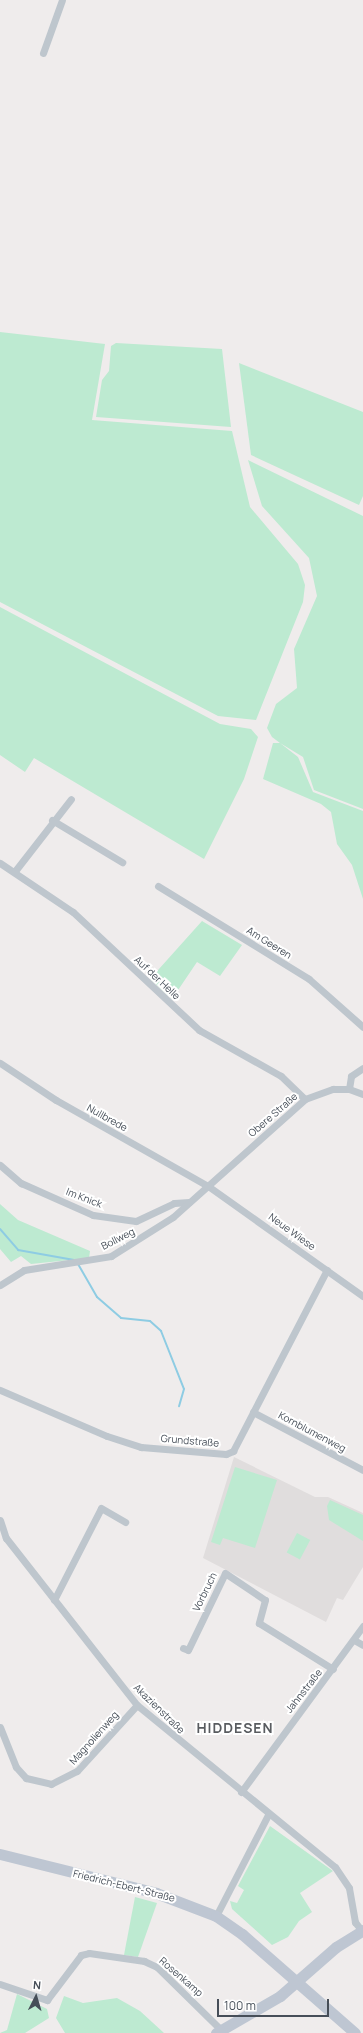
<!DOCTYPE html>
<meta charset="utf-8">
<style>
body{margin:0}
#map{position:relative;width:363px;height:2033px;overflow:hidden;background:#efecec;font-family:Manrope,sans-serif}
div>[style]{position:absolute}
.education>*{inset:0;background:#e0dddd}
.green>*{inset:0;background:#bdead1;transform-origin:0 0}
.stream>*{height:2px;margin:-1px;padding:0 1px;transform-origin:1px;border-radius:1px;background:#8ecce3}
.street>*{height:7px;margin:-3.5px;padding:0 3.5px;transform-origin:3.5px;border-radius:3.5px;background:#bec6cd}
.secondary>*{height:11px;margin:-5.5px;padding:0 5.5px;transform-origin:5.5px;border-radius:5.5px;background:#bec6d2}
span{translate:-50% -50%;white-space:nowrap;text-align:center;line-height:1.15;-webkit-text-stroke:4px #fff;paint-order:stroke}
.street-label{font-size:10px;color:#464e58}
.district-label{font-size:14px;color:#595c60;font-weight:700;letter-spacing:1px}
.north{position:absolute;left:16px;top:1977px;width:40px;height:40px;-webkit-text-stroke:3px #fff;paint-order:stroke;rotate:5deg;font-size:11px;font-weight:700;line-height:16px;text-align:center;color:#464e58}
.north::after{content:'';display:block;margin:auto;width:14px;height:18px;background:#464e58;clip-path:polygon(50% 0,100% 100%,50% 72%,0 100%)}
.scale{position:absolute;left:217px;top:1999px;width:112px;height:18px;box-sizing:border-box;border:2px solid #464e58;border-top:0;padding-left:5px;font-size:12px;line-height:14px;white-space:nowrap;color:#464e58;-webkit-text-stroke:3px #fff;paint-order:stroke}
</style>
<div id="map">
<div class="education">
<i style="clip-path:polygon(234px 1457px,315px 1497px,328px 1497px,363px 1513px,363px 1567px,343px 1600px,337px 1598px,326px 1622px,203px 1558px)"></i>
</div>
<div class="green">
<i style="clip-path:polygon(0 332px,105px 344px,92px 420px,232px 431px,250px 507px,298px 564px,305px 585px,303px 602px,256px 720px,218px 716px,0 602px)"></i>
<i style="clip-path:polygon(116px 343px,222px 349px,231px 427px,96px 417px,102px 380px,109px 371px,111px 346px)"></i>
<i style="clip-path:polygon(239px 363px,363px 412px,363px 496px,359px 505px,251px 455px)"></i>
<i style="clip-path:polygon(248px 460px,363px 516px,363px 809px,314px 790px,303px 757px,280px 743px,298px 757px,313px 792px,363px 811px,363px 899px,352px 865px,337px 844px,331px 812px,321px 804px,263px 779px,273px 743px,280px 743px,272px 737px,267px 728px,276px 704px,297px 688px,294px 649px,317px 596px,309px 558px,262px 506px)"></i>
<i style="clip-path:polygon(0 607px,220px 724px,251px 729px,258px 737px,244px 779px,204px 859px,34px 758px,25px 772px,0 755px)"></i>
<i style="clip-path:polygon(202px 921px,242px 945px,220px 976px,197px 962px,172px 999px,150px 979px)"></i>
<i style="clip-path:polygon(0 1204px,18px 1220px,90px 1251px,89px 1258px,31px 1264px,21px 1256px,11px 1262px,0 1249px)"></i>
<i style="clip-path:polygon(235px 1467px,277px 1480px,255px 1548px,223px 1538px,220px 1545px,211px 1542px)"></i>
<i style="clip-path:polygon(330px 1500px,363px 1515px,363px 1541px,329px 1520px,327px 1506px)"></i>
<i style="left:297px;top:1533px;width:15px;height:22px;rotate:28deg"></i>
<i style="clip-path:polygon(270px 1826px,333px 1871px,300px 1893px,312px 1912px,299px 1921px,288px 1937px,272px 1945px,232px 1909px,230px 1901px,237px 1903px,244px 1890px,238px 1886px)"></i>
<i style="clip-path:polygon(135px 1897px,157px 1903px,138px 1957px,124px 1955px)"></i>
<i style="clip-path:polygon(17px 1994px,47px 2009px,49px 2018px,25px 2033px,0 2033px,7px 2030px)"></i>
<i style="clip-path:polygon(64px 1996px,83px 2003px,117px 1998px,140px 2011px,164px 2033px,65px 2033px,56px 2018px)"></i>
</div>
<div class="stream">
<i style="left:0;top:1229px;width:28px;rotate:49deg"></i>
<i style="left:18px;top:1250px;width:57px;rotate:10.1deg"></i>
<i style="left:78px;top:1264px;width:38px;rotate:60deg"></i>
<i style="left:97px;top:1297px;width:32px;rotate:41deg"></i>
<i style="left:121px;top:1318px;width:29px;rotate:6deg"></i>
<i style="left:150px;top:1321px;width:15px;rotate:42deg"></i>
<i style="left:161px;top:1331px;width:62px;rotate:68.4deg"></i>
<i style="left:184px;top:1389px;width:18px;rotate:106deg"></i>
</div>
<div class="street">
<i style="left:43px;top:53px;width:56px;rotate:-70.3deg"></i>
<i style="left:52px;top:820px;width:82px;rotate:31deg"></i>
<i style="left:0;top:863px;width:88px;rotate:33.9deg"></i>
<i style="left:73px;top:912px;width:173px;rotate:43.1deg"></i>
<i style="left:199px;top:1030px;width:94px;rotate:29.3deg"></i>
<i style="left:281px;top:1076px;width:33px;rotate:44deg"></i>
<i style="left:15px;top:871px;width:91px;rotate:-52.1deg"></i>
<i style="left:158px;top:886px;width:177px;rotate:31.6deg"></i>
<i style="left:309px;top:979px;width:72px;rotate:41.6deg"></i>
<i style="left:0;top:1063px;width:67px;rotate:33.5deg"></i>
<i style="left:56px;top:1100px;width:175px;rotate:29.5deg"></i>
<i style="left:208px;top:1186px;width:190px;rotate:35.4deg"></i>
<i style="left:349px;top:1089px;width:13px;rotate:-81deg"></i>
<i style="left:351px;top:1076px;width:14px;rotate:-34deg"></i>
<i style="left:0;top:1165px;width:28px;rotate:41deg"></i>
<i style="left:21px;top:1183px;width:79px;rotate:24deg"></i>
<i style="left:93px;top:1215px;width:43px;rotate:7.9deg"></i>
<i style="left:136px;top:1221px;width:42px;rotate:-25.3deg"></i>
<i style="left:174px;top:1203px;width:15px;rotate:-4deg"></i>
<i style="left:0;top:1285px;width:28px;rotate:-32deg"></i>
<i style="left:24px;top:1270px;width:88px;rotate:-9.1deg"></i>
<i style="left:111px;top:1256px;width:73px;rotate:-32.2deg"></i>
<i style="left:173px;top:1217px;width:177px;rotate:-41.8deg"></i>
<i style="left:305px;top:1099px;width:30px;rotate:-20deg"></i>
<i style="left:333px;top:1089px;width:16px"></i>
<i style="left:349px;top:1089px;width:15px;rotate:20deg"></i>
<i style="left:0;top:1390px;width:116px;rotate:23.3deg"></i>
<i style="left:107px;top:1436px;width:36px;rotate:18deg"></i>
<i style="left:141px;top:1447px;width:85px;rotate:4.7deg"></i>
<i style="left:226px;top:1454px;width:8px;rotate:-23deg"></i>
<i style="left:233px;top:1451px;width:204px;rotate:-62.6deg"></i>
<i style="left:253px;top:1412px;width:124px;rotate:27.8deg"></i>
<i style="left:0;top:1520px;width:19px;rotate:72deg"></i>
<i style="left:6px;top:1538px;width:212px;rotate:51.9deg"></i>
<i style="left:137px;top:1705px;width:256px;rotate:39.3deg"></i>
<i style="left:335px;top:1867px;width:25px;rotate:56deg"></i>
<i style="left:349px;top:1888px;width:35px;rotate:80deg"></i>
<i style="left:355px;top:1922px;width:11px;rotate:52deg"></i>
<i style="left:54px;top:1600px;width:103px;rotate:-62.9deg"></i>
<i style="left:101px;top:1508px;width:28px;rotate:30deg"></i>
<i style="left:354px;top:1640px;width:10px;rotate:29deg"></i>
<i style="left:183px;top:1648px;width:5px;rotate:22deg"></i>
<i style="left:188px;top:1650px;width:85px;rotate:-64.3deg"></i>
<i style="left:225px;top:1573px;width:48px;rotate:34deg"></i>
<i style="left:265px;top:1600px;width:24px;rotate:105deg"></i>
<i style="left:259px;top:1623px;width:87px;rotate:31.9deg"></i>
<i style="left:0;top:1727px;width:43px;rotate:68.2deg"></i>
<i style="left:16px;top:1767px;width:15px;rotate:48deg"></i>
<i style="left:26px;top:1778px;width:26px;rotate:13deg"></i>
<i style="left:51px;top:1784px;width:29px;rotate:-27deg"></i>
<i style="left:77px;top:1771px;width:89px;rotate:-47.7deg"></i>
<i style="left:241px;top:1792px;width:206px;rotate:-53.7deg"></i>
<i style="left:216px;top:1916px;width:114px;rotate:-62.8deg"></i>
<i style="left:0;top:1984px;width:50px;rotate:18.8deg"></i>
<i style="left:47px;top:2000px;width:56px;rotate:-52.9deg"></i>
<i style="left:81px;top:1955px;width:8px;rotate:-14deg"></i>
<i style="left:89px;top:1953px;width:56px;rotate:8.3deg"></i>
<i style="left:144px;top:1961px;width:14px;rotate:25deg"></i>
<i style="left:157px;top:1967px;width:90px;rotate:44.5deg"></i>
</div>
<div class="secondary">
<i style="left:0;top:1854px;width:161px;rotate:14deg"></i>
<i style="left:156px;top:1893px;width:64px;rotate:21deg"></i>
<i style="left:216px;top:1916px;width:32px;rotate:35deg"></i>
<i style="left:242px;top:1934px;width:150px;rotate:41.2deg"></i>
<i style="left:216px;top:2033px;width:74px;rotate:-30deg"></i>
<i style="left:280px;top:1996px;width:74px;rotate:-41.2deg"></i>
<i style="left:336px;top:1947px;width:32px;rotate:-32deg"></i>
</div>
<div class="street-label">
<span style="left:269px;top:943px;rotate:32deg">Am Geeren</span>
<span style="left:157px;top:978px;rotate:43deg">Auf der Helle</span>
<span style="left:273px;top:1115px;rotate:-41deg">Obere Straße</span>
<span style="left:107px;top:1118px;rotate:29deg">Nullbrede</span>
<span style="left:84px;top:1198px;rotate:21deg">Im Knick</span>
<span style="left:292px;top:1232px;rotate:36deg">Neue Wiese</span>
<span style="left:118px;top:1239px;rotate:-27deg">Bollweg</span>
<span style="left:312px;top:1432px;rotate:28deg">Kornblumenweg</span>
<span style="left:190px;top:1441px;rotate:5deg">Grundstraße</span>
<span style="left:205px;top:1592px;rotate:-64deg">Vorbruch</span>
<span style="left:304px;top:1691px;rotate:-52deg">Jahnstraße</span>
<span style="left:159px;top:1709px;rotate:44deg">Akazienstraße</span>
<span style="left:94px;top:1738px;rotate:-48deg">Magnolienweg</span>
<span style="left:124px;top:1886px;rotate:14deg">Friedrich-Ebert-Straße</span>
<span style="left:181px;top:1977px;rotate:41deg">Rosenkamp</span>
</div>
<div class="district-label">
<span style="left:235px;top:1728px">HIDDESEN</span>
</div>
<div class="north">N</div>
<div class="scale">100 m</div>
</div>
